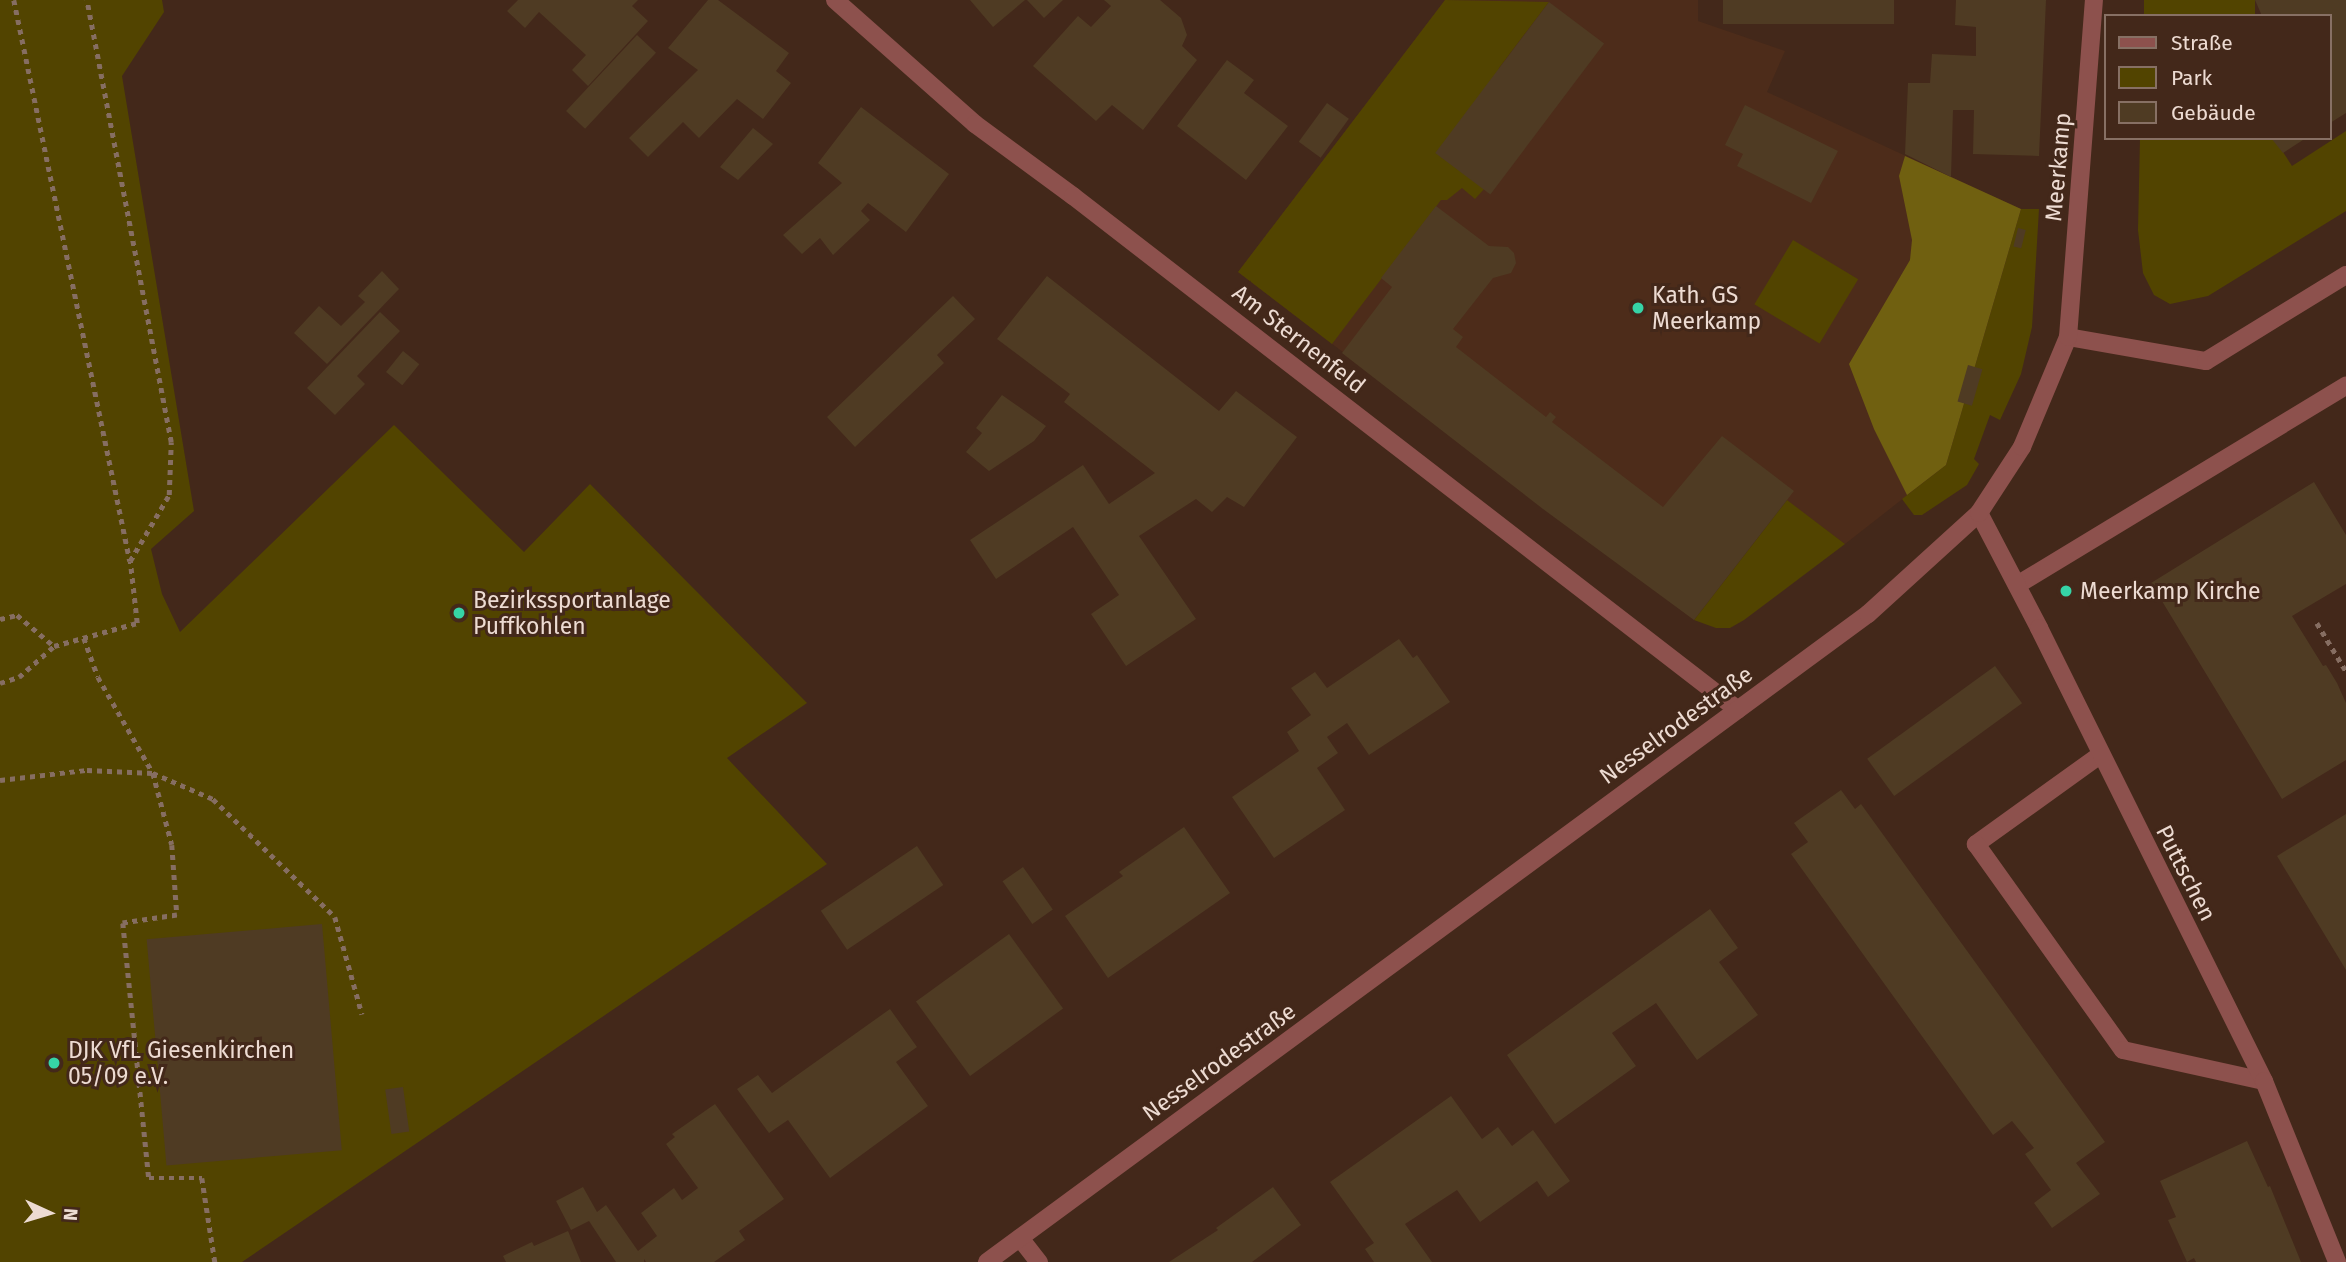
<!DOCTYPE html>
<meta charset="utf-8">
<style>
body{margin:0}
#map{position:relative;width:2346px;height:1262px;overflow:hidden;background:#43281a;font-family:"Fira Sans",sans-serif}
div>[style]{position:absolute}
.built>*{inset:0;background:#4d2c1a}
.green>*{inset:0;background:#524400;transform-origin:0 0}
.forest>*{inset:0;background:#706010}
.building>*{inset:0;background:#4f3b23;transform-origin:0 0}
.path>*{height:4.5px;margin-top:-2.25px;transform-origin:0;background:repeating-linear-gradient(90deg,#866e62 0 5px,transparent 0 10px)}
.service>*{height:18px;margin:-9px;padding:0 9px;transform-origin:9px;border-radius:9px;background:#8d514d}
.minor>*{height:18px;margin:-9px;padding:0 9px;transform-origin:9px;border-radius:9px;background:#8d514d}
.dots>*{width:19px;height:19px;translate:-50% -50%;box-sizing:border-box;border:4px solid #43281a;border-radius:50%}
span{translate:-50% -50%;white-space:nowrap;text-align:center;line-height:1.15;-webkit-text-stroke:6px #43281a;paint-order:stroke}
.street-label{font-size:23px;color:#eddbd2}
.poi-label{font-size:23px;color:#eddbd2}
.left{translate:0 -50%;text-align:left}
.legend{position:absolute;left:2104px;top:14px;width:228px;height:126px;box-sizing:border-box;background:#43281a;border:2px solid #877064;margin:0;padding:9px 12px;list-style:none;font-size:21px;color:#eddbd2}
.legend li{display:flex;align-items:center;gap:14px;height:35px}
.legend b{width:35px;border:2px solid #877064}
.north{position:absolute;left:14px;top:1178px;width:70px;height:70px;-webkit-text-stroke:5px #43281a;paint-order:stroke;rotate:94deg;font-size:19px;font-weight:700;line-height:28px;text-align:center;color:#eddbd2}
.north::after{content:'';display:block;margin:auto;width:24px;height:32px;background:#eddbd2;clip-path:polygon(50% 0,100% 100%,50% 72%,0 100%)}
</style>
<div id="map">
<div class="built">
<i style="clip-path:polygon(1445px 0,1698px 0,1698px 21px,1785px 51px,1767px 92px,2021px 209px,1946px 465px,1845px 544px,1786px 500px,1694px 620px,1238px 272px)"></i>
</div>
<div class="green">
<i style="clip-path:polygon(0 0,162px 0,164px 12px,122px 76px,194px 511px,151px 549px,162px 594px,180px 632px,394px 425px,524px 552px,590px 484px,807px 703px,727px 758px,827px 864px,242px 1262px,0 1262px)"></i>
<i style="clip-path:polygon(1445px 0,1549px 2px,1499px 68px,1485px 188px,1475px 199px,1462px 188px,1447px 200px,1441px 200px,1332px 344px,1238px 272px)"></i>
<i style="left:2144px;top:0;width:111px;height:16px"></i>
<i style="clip-path:polygon(2346px 131px,2346px 211px,2208px 296px,2170px 304px,2154px 295px,2143px 273px,2138px 230px,2140px 138px,2274px 138px,2292px 166px)"></i>
<i style="clip-path:polygon(2021px 209px,2039px 209px,2032px 327px,2021px 374px,2000px 420px,1990px 415px,1974px 459px,1979px 464px,1967px 485px,1922px 515px,1914px 515px,1902px 499px,1946px 465px)"></i>
<i style="left:1793px;top:240px;width:76px;height:75px;rotate:31deg"></i>
<i style="clip-path:polygon(1787px 500px,1845px 544px,1744px 620px,1730px 628px,1716px 628px,1694px 620px)"></i>
</div>
<div class="forest">
<i style="clip-path:polygon(1905px 156px,2021px 209px,1946px 465px,1907px 495px,1874px 429px,1849px 364px,1910px 260px,1912px 240px,1899px 176px)"></i>
</div>
<div class="building">
<i style="clip-path:polygon(518px 0,638px 0,632px 6px,648px 21px,588px 86px,572px 70px,586px 55px,539px 12px,525px 28px,507px 11px)"></i>
<i style="clip-path:polygon(708px 0,718px 0,789px 53px,776px 71px,791px 83px,763px 119px,737px 99px,699px 138px,683px 122px,648px 157px,629px 138px,698px 70px,668px 48px)"></i>
<i style="clip-path:polygon(970px 0,1025px 0,993px 27px)"></i>
<i style="clip-path:polygon(1027px 0,1063px 0,1044px 18px)"></i>
<i style="clip-path:polygon(1104px 0,1160px 0,1181px 18px,1187px 35px,1182px 46px,1197px 60px,1143px 130px,1112px 105px,1096px 121px,1033px 66px,1078px 16px,1091px 27px,1111px 6px)"></i>
<i style="left:1723px;top:0;width:171px;height:24px"></i>
<i style="clip-path:polygon(1956px 0,2046px 0,2039px 156px,1973px 154px,1974px 110px,1953px 110px,1951px 177px,1905px 154px,1908px 83px,1930px 83px,1932px 54px,1976px 56px,1976px 27px,1955px 25px)"></i>
<i style="clip-path:polygon(2255px 0,2346px 0,2346px 113px,2330px 123px,2330px 16px,2262px 16px)"></i>
<i style="left:1549px;top:2px;width:69px;height:189px;rotate:37deg"></i>
<i style="left:637px;top:35px;width:26px;height:104px;rotate:43deg"></i>
<i style="clip-path:polygon(1227px 60px,1254px 80px,1244px 93px,1288px 126px,1246px 180px,1177px 126px)"></i>
<i style="left:1327px;top:103px;width:27px;height:48px;rotate:36deg"></i>
<i style="clip-path:polygon(1745px 105px,1838px 151px,1811px 203px,1737px 166px,1743px 154px,1725px 145px)"></i>
<i style="clip-path:polygon(861px 107px,949px 174px,906px 232px,868px 203px,861px 211px,870px 220px,833px 255px,820px 238px,802px 254px,783px 235px,842px 183px,818px 163px)"></i>
<i style="clip-path:polygon(753px 128px,773px 144px,738px 180px,720px 167px)"></i>
<i style="clip-path:polygon(2271px 138px,2306px 138px,2283px 153px)"></i>
<i style="clip-path:polygon(1436px 206px,1489px 246px,1508px 247px,1514px 253px,1516px 263px,1511px 273px,1493px 278px,1453px 329px,1463px 337px,1456px 347px,1546px 417px,1550px 412px,1556px 417px,1552px 422px,1663px 507px,1722px 436px,1794px 491px,1694px 620px,1543px 509px,1342px 353px,1392px 287px,1381px 278px)"></i>
<i style="left:2018px;top:228px;width:8px;height:19px;rotate:14deg"></i>
<i style="clip-path:polygon(382px 271px,399px 289px,327px 364px,294px 333px,319px 306px,341px 326px,365px 302px,358px 296px)"></i>
<i style="clip-path:polygon(1047px 276px,1219px 411px,1236px 391px,1297px 437px,1244px 507px,1227px 497px,1212px 512px,1196px 499px,1139px 536px,1196px 619px,1126px 666px,1091px 614px,1119px 595px,1073px 527px,996px 579px,970px 540px,1083px 465px,1109px 504px,1155px 473px,1064px 402px,1070px 394px,997px 339px)"></i>
<i style="clip-path:polygon(953px 296px,975px 319px,937px 355px,944px 363px,855px 447px,827px 417px)"></i>
<i style="clip-path:polygon(380px 312px,400px 331px,357px 376px,365px 384px,335px 415px,307px 388px)"></i>
<i style="left:403px;top:351px;width:21px;height:27px;rotate:39deg"></i>
<i style="left:1968px;top:365px;width:15px;height:38px;rotate:16deg"></i>
<i style="clip-path:polygon(1002px 395px,1046px 426px,1034px 441px,989px 471px,966px 452px,982px 433px,976px 428px)"></i>
<i style="clip-path:polygon(2314px 482px,2346px 535px,2346px 584px,2292px 616px,2323px 666px,2326px 665px,2337px 683px,2346px 703px,2346px 760px,2282px 799px,2151px 583px)"></i>
<i style="clip-path:polygon(1399px 639px,1413px 658px,1417px 655px,1450px 702px,1369px 755px,1347px 723px,1327px 737px,1338px 753px,1317px 768px,1345px 810px,1274px 858px,1232px 797px,1299px 751px,1287px 732px,1311px 715px,1291px 688px,1315px 672px,1327px 688px)"></i>
<i style="left:1995px;top:666px;width:46px;height:158px;rotate:54deg"></i>
<i style="clip-path:polygon(1841px 790px,1855px 809px,1861px 804px,2105px 1142px,2076px 1163px,2100px 1194px,2052px 1228px,2034px 1203px,2051px 1190px,2025px 1154px,2034px 1148px,2012px 1121px,1993px 1135px,1791px 854px,1808px 842px,1794px 823px)"></i>
<i style="clip-path:polygon(2346px 814px,2346px 970px,2277px 856px)"></i>
<i style="clip-path:polygon(1184px 827px,1230px 893px,1108px 978px,1065px 916px,1123px 876px,1119px 872px)"></i>
<i style="left:917px;top:846px;width:47px;height:116px;rotate:56deg"></i>
<i style="left:1023px;top:867px;width:52px;height:25px;rotate:55deg"></i>
<i style="clip-path:polygon(1710px 909px,1738px 948px,1719px 962px,1758px 1015px,1697px 1060px,1656px 1003px,1612px 1033px,1636px 1066px,1555px 1124px,1507px 1055px)"></i>
<i style="left:322px;top:924px;width:227px;height:176px;rotate:85deg"></i>
<i style="left:1009px;top:934px;width:92px;height:115px;rotate:54deg"></i>
<i style="clip-path:polygon(890px 1009px,917px 1047px,896px 1062px,928px 1106px,830px 1178px,788px 1120px,769px 1133px,737px 1089px,758px 1075px,772px 1093px)"></i>
<i style="left:403px;top:1087px;width:45px;height:18px;rotate:82deg"></i>
<i style="clip-path:polygon(1451px 1096px,1482px 1139px,1498px 1127px,1512px 1146px,1533px 1130px,1570px 1181px,1548px 1197px,1537px 1181px,1480px 1222px,1457px 1190px,1405px 1224px,1432px 1262px,1374px 1262px,1365px 1249px,1374px 1243px,1330px 1182px)"></i>
<i style="clip-path:polygon(715px 1104px,784px 1199px,739px 1231px,745px 1240px,714px 1262px,646px 1262px,644px 1259px,644px 1262px,616px 1262px,589px 1221px,571px 1230px,556px 1201px,583px 1187px,597px 1212px,606px 1205px,638px 1251px,657px 1236px,641px 1213px,674px 1188px,682px 1200px,698px 1188px,666px 1144px,675px 1137px,672px 1134px)"></i>
<i style="clip-path:polygon(2247px 1141px,2268px 1187px,2270px 1186px,2301px 1262px,2196px 1262px,2194px 1258px,2187px 1262px,2168px 1220px,2176px 1217px,2160px 1181px)"></i>
<i style="clip-path:polygon(1273px 1187px,1301px 1225px,1252px 1262px,1169px 1262px,1218px 1230px,1216px 1228px)"></i>
<i style="clip-path:polygon(568px 1231px,581px 1262px,506px 1262px,503px 1256px,532px 1242px,534px 1246px)"></i>
</div>
<div class="path">
<i style="left:14px;top:0;width:573px;rotate:78.32deg"></i>
<i style="left:0;top:619px;width:17px;rotate:-13deg"></i>
<i style="left:17px;top:615px;width:48px;rotate:40deg"></i>
<i style="left:54px;top:646px;width:86px;rotate:-15.5deg"></i>
<i style="left:137px;top:623px;width:62px;rotate:-96.4deg"></i>
<i style="left:130px;top:561px;width:77px;rotate:-59.4deg"></i>
<i style="left:169px;top:495px;width:53px;rotate:-87.8deg"></i>
<i style="left:171px;top:442px;width:450px;rotate:-100.8deg"></i>
<i style="left:2317px;top:623px;width:56px;rotate:58.9deg"></i>
<i style="left:84px;top:638px;width:41px;rotate:70.3deg"></i>
<i style="left:98px;top:677px;width:111px;rotate:60.2deg"></i>
<i style="left:153px;top:773px;width:74px;rotate:75.2deg"></i>
<i style="left:172px;top:845px;width:70px;rotate:85.9deg"></i>
<i style="left:177px;top:915px;width:55px;rotate:171.6deg"></i>
<i style="left:123px;top:923px;width:256px;rotate:84.2deg"></i>
<i style="left:149px;top:1178px;width:53px"></i>
<i style="left:202px;top:1178px;width:85px;rotate:81.2deg"></i>
<i style="left:0;top:683px;width:20px;rotate:-18deg"></i>
<i style="left:19px;top:677px;width:47px;rotate:-41.5deg"></i>
<i style="left:0;top:780px;width:88px;rotate:-6.6deg"></i>
<i style="left:87px;top:770px;width:66px;rotate:2.6deg"></i>
<i style="left:153px;top:773px;width:65px;rotate:23.4deg"></i>
<i style="left:213px;top:799px;width:170px;rotate:44deg"></i>
<i style="left:335px;top:917px;width:101px;rotate:74.4deg"></i>
</div>
<div class="service">
<i style="left:2017px;top:585px;width:385px;rotate:-31.2deg"></i>
<i style="left:2100px;top:755px;width:153px;rotate:144.3deg"></i>
<i style="left:1976px;top:844px;width:253px;rotate:54.5deg"></i>
<i style="left:2123px;top:1050px;width:144px;rotate:12.4deg"></i>
</div>
<div class="minor">
<i style="left:835px;top:0;width:187px;rotate:41.5deg"></i>
<i style="left:975px;top:124px;width:122px;rotate:36.3deg"></i>
<i style="left:1073px;top:196px;width:840px;rotate:37.7deg"></i>
<i style="left:2068px;top:337px;width:140px;rotate:9.9deg"></i>
<i style="left:2206px;top:361px;width:164px;rotate:-31.6deg"></i>
<i style="left:1979px;top:513px;width:130px;rotate:62.4deg"></i>
<i style="left:2039px;top:628px;width:506px;rotate:63.59deg"></i>
<i style="left:2264px;top:1081px;width:195px;rotate:68deg"></i>
<i style="left:1020px;top:1238px;width:31px;rotate:52deg"></i>
<i style="left:987px;top:1262px;width:1094px;rotate:-36.34deg"></i>
<i style="left:1868px;top:614px;width:150px;rotate:-42.3deg"></i>
<i style="left:1979px;top:513px;width:79px;rotate:-56.9deg"></i>
<i style="left:2022px;top:447px;width:119px;rotate:-67.3deg"></i>
<i style="left:2068px;top:337px;width:338px;rotate:-85.6deg"></i>
</div>
<div class="dots">
<i style="left:1638px;top:308px;background:#36d4a7"></i>
<i style="left:2066px;top:591px;background:#36d4a7"></i>
<i style="left:459px;top:613px;background:#36d4a7"></i>
<i style="left:54px;top:1063px;background:#36d4a7"></i>
</div>
<div class="street-label">
<span style="left:2058px;top:167px;rotate:-85deg">Meerkamp</span>
<span style="left:1299px;top:339px;rotate:38deg">Am Sternenfeld</span>
<span style="left:1676px;top:725px;rotate:-36deg">Nesselrodestraße</span>
<span style="left:2186px;top:873px;rotate:63deg">Puttschen</span>
<span style="left:1219px;top:1062px;rotate:-36deg">Nesselrodestraße</span>
</div>
<div class="poi-label">
<span class="left" style="left:1652px;top:308px">Kath. GS<br>Meerkamp</span>
<span class="left" style="left:2080px;top:591px">Meerkamp Kirche</span>
<span class="left" style="left:473px;top:613px">Bezirkssportanlage<br>Puffkohlen</span>
<span class="left" style="left:68px;top:1063px">DJK VfL Giesenkirchen<br>05/09 e.V.</span>
</div>
<ul class="legend">
<li><b style="height:9px;background:#8d514d"></b>Straße</li>
<li><b style="height:19px;background:#524400"></b>Park</li>
<li><b style="height:19px;background:#4f3b23"></b>Gebäude</li>
</ul>
<div class="north">N</div>
</div>
